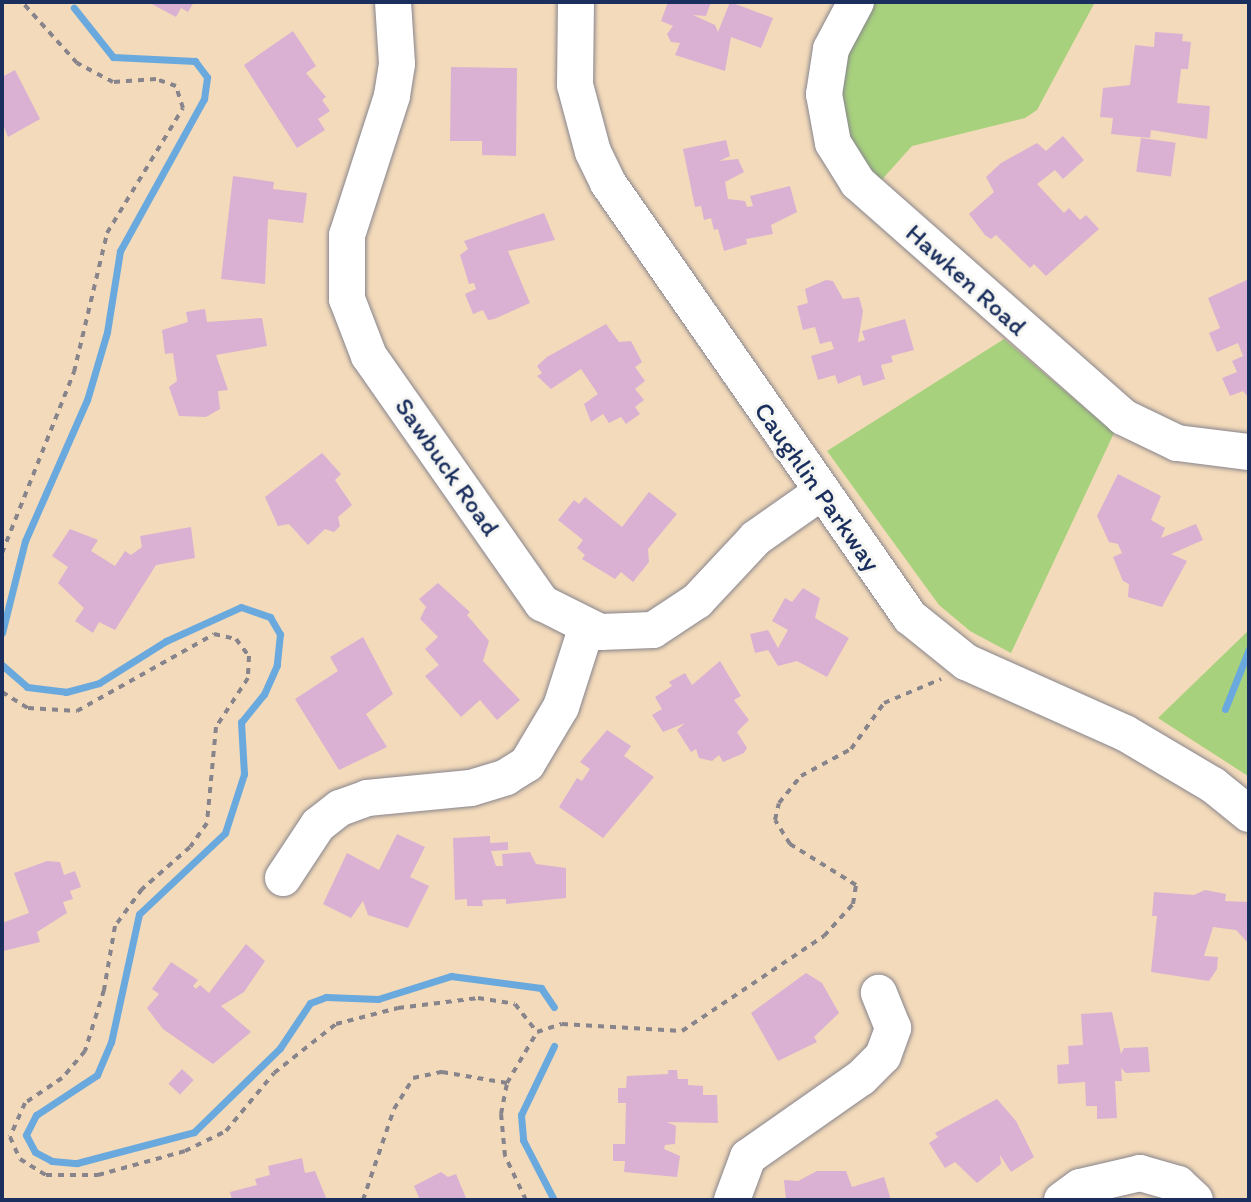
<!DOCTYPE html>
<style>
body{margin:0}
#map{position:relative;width:1251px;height:1202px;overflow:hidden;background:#f3daba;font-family:Itim,sans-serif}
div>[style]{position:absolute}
.green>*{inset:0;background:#a7d17d}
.stream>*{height:7px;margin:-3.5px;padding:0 3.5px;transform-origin:3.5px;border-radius:3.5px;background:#6aa9dd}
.building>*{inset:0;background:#dab1d3;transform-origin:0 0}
.path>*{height:4px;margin-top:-2px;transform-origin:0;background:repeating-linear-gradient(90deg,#87848c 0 6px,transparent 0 12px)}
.roads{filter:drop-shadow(0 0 2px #87848c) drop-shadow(0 0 2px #87848c)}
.minor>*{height:36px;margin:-18px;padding:0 18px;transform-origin:18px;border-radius:18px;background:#fff}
span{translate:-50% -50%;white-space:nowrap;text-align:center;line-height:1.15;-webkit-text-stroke:6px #f6f6f2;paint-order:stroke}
.street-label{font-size:26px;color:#1b2f5e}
.frame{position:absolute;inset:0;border:4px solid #1b2f5e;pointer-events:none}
</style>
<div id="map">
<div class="green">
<i style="clip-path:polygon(871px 2px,1095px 2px,1037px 110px,1025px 118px,912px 146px,878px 184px,859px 164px,839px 116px,841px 64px)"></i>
<i style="clip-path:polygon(1004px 339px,1114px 433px,1011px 653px,970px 631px,939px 605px,827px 451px)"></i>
<i style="clip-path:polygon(1249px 630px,1249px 774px,1248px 776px,1158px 718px)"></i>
</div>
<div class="stream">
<i style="left:2px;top:633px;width:95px;rotate:-76deg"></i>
<i style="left:25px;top:541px;width:154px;rotate:-66.3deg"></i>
<i style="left:87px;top:400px;width:71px;rotate:-73.6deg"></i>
<i style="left:107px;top:332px;width:82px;rotate:-80.9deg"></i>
<i style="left:120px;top:251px;width:174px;rotate:-61.1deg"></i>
<i style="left:204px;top:99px;width:22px;rotate:-82deg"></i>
<i style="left:207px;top:77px;width:20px;rotate:-127deg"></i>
<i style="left:195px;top:61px;width:82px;rotate:-177.2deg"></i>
<i style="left:113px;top:57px;width:63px;rotate:-128.5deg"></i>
<i style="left:2px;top:665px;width:33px;rotate:41deg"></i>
<i style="left:27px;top:687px;width:39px;rotate:7deg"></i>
<i style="left:66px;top:692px;width:34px;rotate:-15deg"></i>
<i style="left:99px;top:683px;width:79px;rotate:-32.1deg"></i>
<i style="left:166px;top:641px;width:82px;rotate:-24.4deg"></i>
<i style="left:241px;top:607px;width:31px;rotate:19deg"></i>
<i style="left:270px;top:617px;width:20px;rotate:60deg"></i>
<i style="left:280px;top:634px;width:31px;rotate:96deg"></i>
<i style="left:277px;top:665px;width:32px;rotate:114deg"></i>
<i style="left:264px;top:694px;width:36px;rotate:129deg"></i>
<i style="left:241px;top:722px;width:52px;rotate:86.7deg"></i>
<i style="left:244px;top:774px;width:62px;rotate:107.9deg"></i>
<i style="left:225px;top:833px;width:118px;rotate:136.7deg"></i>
<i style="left:139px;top:914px;width:131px;rotate:102.3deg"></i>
<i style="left:111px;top:1042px;width:36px;rotate:113deg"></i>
<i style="left:97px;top:1075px;width:73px;rotate:146.7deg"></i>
<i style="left:36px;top:1115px;width:22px;rotate:117deg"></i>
<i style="left:26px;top:1135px;width:19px;rotate:62deg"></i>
<i style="left:35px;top:1152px;width:19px;rotate:28deg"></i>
<i style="left:52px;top:1161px;width:25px;rotate:5deg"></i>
<i style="left:77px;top:1163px;width:121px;rotate:-14.8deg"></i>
<i style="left:194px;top:1132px;width:120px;rotate:-44.3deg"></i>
<i style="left:280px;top:1048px;width:54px;rotate:-56.3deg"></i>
<i style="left:310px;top:1003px;width:17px;rotate:-21deg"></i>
<i style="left:326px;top:997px;width:52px;rotate:2.2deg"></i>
<i style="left:378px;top:999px;width:77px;rotate:-17.5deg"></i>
<i style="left:451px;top:976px;width:91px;rotate:7.6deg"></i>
<i style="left:541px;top:988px;width:23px;rotate:56deg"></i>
<i style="left:1225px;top:709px;width:65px;rotate:-68.2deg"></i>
<i style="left:554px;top:1046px;width:76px;rotate:115.6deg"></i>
<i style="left:521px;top:1115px;width:25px;rotate:85deg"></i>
<i style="left:523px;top:1140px;width:68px;rotate:62.7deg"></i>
</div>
<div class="building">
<i style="clip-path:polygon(148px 2px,194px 2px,188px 12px,181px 8px,176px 17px)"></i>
<i style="clip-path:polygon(668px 2px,711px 2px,706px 16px,693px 15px,715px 25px,718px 32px,730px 2px,773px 18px,761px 48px,731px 37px,725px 71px,675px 55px,680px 43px,671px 42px,667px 34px,673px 26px,661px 21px)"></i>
<i style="clip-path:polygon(293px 31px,316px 66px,306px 73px,326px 97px,322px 100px,330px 111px,318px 119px,325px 130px,297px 148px,244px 65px)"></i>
<i style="clip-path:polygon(1155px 32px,1183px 34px,1182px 41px,1191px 42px,1188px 69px,1181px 69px,1177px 103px,1210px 106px,1207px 139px,1151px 130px,1150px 138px,1111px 134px,1113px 118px,1100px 117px,1103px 88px,1130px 85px,1135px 45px,1154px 47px)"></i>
<i style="clip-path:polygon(451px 67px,517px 68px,516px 156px,482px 155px,482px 141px,450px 141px)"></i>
<i style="clip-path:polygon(15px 70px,40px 119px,8px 137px,2px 122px,2px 77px)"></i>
<i style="clip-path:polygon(1063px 136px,1084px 160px,1063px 179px,1055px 170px,1037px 184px,1064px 213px,1069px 208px,1080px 220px,1086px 215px,1099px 229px,1046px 276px,1034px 264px,1030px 268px,996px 235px,991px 239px,985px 235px,969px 214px,994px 192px,986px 177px,1001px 163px,1037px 143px,1046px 151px)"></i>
<i style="left:1141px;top:138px;width:35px;height:34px;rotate:8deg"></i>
<i style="clip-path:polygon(726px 140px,730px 156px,719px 161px,738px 159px,744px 172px,725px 182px,728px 199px,745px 201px,747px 207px,753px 206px,750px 196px,790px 186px,797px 212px,771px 225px,773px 234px,746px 239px,747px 244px,724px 251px,718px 229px,714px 230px,711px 218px,704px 220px,701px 206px,695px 207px,683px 149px)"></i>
<i style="clip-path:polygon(233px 176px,274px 182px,273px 189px,307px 193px,303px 223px,268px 219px,265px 284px,221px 279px)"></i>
<i style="clip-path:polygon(544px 213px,555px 240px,508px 251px,530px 303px,494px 319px,488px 320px,483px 310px,473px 314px,465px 294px,476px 289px,474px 283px,469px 284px,460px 255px,468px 249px,464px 241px)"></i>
<i style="clip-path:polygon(1249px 279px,1249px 398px,1243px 391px,1230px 396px,1222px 378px,1237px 372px,1232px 361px,1243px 356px,1238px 343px,1217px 352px,1209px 333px,1220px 328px,1208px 298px)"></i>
<i style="clip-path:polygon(826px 280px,833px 281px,843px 299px,859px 297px,863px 311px,858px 342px,865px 340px,862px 331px,905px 319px,914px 350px,891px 356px,893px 362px,881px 365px,885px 379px,863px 386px,860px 375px,838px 384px,835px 375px,818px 380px,811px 356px,834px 349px,831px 341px,820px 344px,815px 327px,803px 330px,797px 306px,808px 303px,805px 289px)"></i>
<i style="clip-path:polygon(205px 309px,207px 322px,262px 318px,267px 346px,216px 355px,228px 390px,218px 391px,220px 409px,206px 417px,179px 416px,169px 387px,177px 381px,173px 353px,165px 354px,162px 330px,188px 322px,186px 312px)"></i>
<i style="clip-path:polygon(606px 324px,619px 342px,631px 341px,642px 362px,635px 367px,645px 381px,635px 389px,644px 400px,635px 407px,640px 414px,626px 424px,621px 417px,609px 423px,603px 414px,591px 422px,584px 404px,598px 394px,581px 369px,551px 389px,537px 376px,542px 373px,537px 366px,547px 357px)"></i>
<i style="clip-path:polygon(322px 453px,341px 474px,335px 480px,352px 505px,338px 517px,340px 526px,334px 532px,325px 529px,308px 545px,289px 524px,278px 526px,265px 497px)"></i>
<i style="clip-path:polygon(1118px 474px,1161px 496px,1151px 520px,1165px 528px,1161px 538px,1196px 524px,1203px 540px,1171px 554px,1187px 561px,1162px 607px,1128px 597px,1129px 584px,1123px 581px,1113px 557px,1122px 553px,1118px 544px,1109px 542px,1097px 516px)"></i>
<i style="clip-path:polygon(649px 492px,677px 514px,648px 549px,649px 562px,633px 582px,621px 572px,615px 579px,582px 559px,585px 555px,577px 548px,583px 540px,558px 520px,574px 500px,579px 504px,585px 497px,622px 527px)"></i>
<i style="clip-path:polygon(191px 527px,195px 558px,156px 565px,115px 630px,99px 622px,93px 633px,75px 621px,84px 608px,58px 583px,68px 567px,52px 556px,70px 529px,98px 540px,91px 551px,115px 566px,125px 551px,131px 555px,142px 547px,140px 536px)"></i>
<i style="clip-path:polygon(438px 583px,470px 612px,467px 615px,489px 641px,483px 661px,520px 700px,497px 720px,480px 700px,461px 717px,425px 676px,439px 665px,425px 649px,438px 637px,420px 619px,426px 607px,419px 599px)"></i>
<i style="clip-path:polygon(803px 588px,820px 598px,815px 618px,849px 638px,827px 677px,797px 661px,778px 666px,768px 650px,755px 653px,750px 634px,768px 630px,778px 648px,788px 630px,772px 621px,785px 598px,792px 602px)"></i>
<i style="clip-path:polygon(363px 637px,393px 694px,366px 714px,387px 747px,339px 770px,295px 699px,338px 671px,330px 657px)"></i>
<i style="clip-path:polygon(720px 661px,741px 696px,734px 700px,749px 720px,737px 732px,747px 748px,744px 753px,723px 762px,719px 755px,712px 761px,699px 758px,696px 749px,691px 752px,677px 730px,685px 723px,663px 732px,652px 715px,662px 709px,655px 697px,672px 686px,669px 682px,685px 673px,692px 685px)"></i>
<i style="clip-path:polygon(607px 730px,631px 746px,624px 756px,654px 777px,603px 838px,559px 807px,577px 778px,582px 781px,590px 769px,580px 762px)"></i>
<i style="clip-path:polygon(397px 834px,425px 847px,410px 877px,429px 886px,408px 928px,368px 915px,363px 901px,351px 918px,323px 904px,347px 853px,379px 870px)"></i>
<i style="clip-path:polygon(490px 836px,490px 843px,508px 842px,508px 850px,491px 851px,496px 866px,503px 866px,502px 854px,530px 852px,536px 864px,566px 868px,566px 898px,506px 904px,506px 899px,482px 900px,483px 906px,467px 906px,467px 899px,455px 900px,453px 838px)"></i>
<i style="clip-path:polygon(47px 861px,60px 862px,64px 875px,75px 871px,81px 887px,70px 891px,73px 899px,63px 902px,67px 913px,37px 932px,40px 942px,3px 951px,2px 923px,29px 913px,14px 873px)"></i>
<i style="clip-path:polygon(1205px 890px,1226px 894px,1225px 901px,1249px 902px,1249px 944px,1236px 930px,1213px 927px,1204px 956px,1218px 957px,1217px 969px,1209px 981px,1151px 972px,1157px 916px,1152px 916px,1154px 892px,1194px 895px)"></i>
<i style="clip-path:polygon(246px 944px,265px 961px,244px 992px,221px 1006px,251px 1032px,213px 1064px,163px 1029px,147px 1008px,159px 994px,152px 989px,171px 962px,198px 980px,193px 986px,196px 989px,200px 985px,209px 993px)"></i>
<i style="clip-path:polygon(806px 973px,822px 983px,839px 1013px,814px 1037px,817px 1042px,778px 1061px,751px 1013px)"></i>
<i style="clip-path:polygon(1112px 1012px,1121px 1054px,1124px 1048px,1148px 1047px,1150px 1072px,1126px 1073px,1121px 1068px,1122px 1081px,1115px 1081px,1117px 1118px,1097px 1119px,1097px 1106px,1086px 1106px,1085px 1082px,1058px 1084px,1057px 1065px,1069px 1064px,1068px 1046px,1083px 1045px,1081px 1014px)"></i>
<i style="left:182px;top:1069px;width:16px;height:20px;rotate:43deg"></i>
<i style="clip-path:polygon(668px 1070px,677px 1070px,678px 1079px,688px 1079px,688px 1085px,703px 1086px,703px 1095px,717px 1095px,718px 1123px,667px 1122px,676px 1126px,675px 1144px,665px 1145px,664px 1149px,680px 1156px,677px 1177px,624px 1172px,625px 1161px,613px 1161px,613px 1144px,625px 1144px,626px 1103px,618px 1103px,618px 1088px,626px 1088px,627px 1076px,668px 1074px)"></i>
<i style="clip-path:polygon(997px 1099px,1016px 1121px,1034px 1157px,1011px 1172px,1000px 1155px,1001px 1164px,977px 1183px,955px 1162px,945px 1168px,929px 1143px,938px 1137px,935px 1133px)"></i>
<i style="clip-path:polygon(302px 1158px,305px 1173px,315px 1171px,327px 1200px,232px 1200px,230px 1192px,257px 1185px,255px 1179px,270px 1175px,268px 1166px)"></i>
<i style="clip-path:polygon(817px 1171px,846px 1171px,852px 1187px,884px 1177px,891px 1200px,786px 1200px,784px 1180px,798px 1181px)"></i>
<i style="clip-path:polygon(441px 1172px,448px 1177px,456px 1174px,466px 1198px,420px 1200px,414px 1186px)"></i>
</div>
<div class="path">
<i style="left:2px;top:553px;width:195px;rotate:-68.3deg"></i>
<i style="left:74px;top:372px;width:143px;rotate:-76.6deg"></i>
<i style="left:107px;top:233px;width:146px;rotate:-58.7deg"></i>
<i style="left:183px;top:108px;width:23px;rotate:-108deg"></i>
<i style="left:176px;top:86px;width:21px;rotate:-161deg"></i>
<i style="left:156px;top:79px;width:43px;rotate:176deg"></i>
<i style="left:113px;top:82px;width:41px;rotate:-152.2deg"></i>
<i style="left:77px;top:63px;width:82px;rotate:-132deg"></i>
<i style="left:2px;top:692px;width:31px;rotate:32deg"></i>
<i style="left:28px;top:708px;width:49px;rotate:3.5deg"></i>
<i style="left:77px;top:711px;width:157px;rotate:-29.3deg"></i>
<i style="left:214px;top:634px;width:23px;rotate:13deg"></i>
<i style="left:236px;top:639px;width:21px;rotate:53deg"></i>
<i style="left:249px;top:656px;width:22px;rotate:93deg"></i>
<i style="left:248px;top:678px;width:59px;rotate:123.1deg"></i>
<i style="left:216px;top:727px;width:96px;rotate:95.4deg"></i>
<i style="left:207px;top:823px;width:29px;rotate:125deg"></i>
<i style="left:190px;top:847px;width:64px;rotate:138.8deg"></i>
<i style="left:142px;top:889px;width:46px;rotate:126.1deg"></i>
<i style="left:115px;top:926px;width:65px;rotate:99.8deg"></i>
<i style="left:104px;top:990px;width:64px;rotate:107.3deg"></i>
<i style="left:85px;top:1051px;width:35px;rotate:130deg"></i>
<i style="left:62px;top:1078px;width:45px;rotate:146deg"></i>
<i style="left:25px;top:1103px;width:37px;rotate:114deg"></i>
<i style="left:10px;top:1137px;width:24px;rotate:66deg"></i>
<i style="left:20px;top:1159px;width:31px;rotate:32deg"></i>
<i style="left:46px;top:1175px;width:52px"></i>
<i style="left:98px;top:1175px;width:90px;rotate:-15.4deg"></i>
<i style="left:185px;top:1151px;width:46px;rotate:-26deg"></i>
<i style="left:226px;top:1131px;width:75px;rotate:-50.4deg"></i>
<i style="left:274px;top:1073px;width:79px;rotate:-38.3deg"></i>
<i style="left:336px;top:1024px;width:64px;rotate:-14.5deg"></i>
<i style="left:398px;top:1008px;width:81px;rotate:-7.1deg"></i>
<i style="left:478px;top:998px;width:37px;rotate:9deg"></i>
<i style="left:515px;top:1004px;width:36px;rotate:52deg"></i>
<i style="left:363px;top:1200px;width:96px;rotate:-71.2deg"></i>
<i style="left:394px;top:1109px;width:36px;rotate:-58deg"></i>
<i style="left:413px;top:1078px;width:30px;rotate:-12deg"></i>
<i style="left:442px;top:1072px;width:66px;rotate:9.6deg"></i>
<i style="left:526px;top:1200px;width:49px;rotate:-115.5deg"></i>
<i style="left:505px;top:1156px;width:42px;rotate:-95.4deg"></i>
<i style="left:501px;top:1114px;width:32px;rotate:-79deg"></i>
<i style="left:507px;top:1083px;width:59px;rotate:-59.5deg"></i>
<i style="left:537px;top:1032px;width:26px;rotate:-18deg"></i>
<i style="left:562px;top:1024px;width:120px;rotate:3.3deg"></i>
<i style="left:682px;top:1031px;width:171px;rotate:-33.8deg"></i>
<i style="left:824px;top:936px;width:43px;rotate:-47.8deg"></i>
<i style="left:853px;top:904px;width:19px;rotate:-81deg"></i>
<i style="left:856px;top:885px;width:78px;rotate:-148.2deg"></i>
<i style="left:790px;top:844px;width:28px;rotate:-122deg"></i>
<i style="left:775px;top:820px;width:17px;rotate:-77deg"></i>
<i style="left:779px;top:803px;width:35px;rotate:-51deg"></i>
<i style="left:801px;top:776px;width:57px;rotate:-28.4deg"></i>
<i style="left:851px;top:749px;width:57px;rotate:-54.3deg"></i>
<i style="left:884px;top:703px;width:62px;rotate:-22.8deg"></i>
</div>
<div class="roads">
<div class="minor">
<i style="left:393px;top:2px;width:62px;rotate:86.3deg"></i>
<i style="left:397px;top:64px;width:32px;rotate:99deg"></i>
<i style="left:392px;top:96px;width:146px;rotate:107.9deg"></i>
<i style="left:347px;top:235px;width:64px;rotate:90deg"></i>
<i style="left:347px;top:299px;width:61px;rotate:68.9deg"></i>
<i style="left:369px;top:356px;width:302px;rotate:55deg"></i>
<i style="left:542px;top:603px;width:65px;rotate:26.6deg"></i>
<i style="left:600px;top:632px;width:53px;rotate:-2.2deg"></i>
<i style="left:653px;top:630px;width:53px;rotate:-33.4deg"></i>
<i style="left:697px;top:601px;width:86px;rotate:-46.9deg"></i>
<i style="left:756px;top:538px;width:78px;rotate:-35.1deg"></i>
<i style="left:576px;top:2px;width:83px;rotate:90.7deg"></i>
<i style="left:575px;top:85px;width:69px;rotate:75deg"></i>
<i style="left:593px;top:152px;width:34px;rotate:64deg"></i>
<i style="left:608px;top:183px;width:529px;rotate:55.17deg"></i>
<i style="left:910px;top:617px;width:72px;rotate:38.8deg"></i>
<i style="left:966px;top:662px;width:174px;rotate:24.1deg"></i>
<i style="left:1125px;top:733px;width:102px;rotate:30.6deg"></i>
<i style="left:1213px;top:785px;width:46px;rotate:38.9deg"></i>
<i style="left:856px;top:2px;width:53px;rotate:118deg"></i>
<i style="left:831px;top:49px;width:46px;rotate:98.8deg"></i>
<i style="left:824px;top:94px;width:50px;rotate:79.6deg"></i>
<i style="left:833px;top:143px;width:47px;rotate:58deg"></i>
<i style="left:858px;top:183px;width:354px;rotate:41.4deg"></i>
<i style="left:1123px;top:417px;width:60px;rotate:25.7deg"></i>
<i style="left:1177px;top:443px;width:73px;rotate:7.1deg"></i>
<i style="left:283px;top:878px;width:64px;rotate:-56.6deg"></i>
<i style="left:318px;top:825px;width:28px;rotate:-38deg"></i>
<i style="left:340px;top:808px;width:29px;rotate:-20deg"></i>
<i style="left:367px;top:798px;width:104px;rotate:-5.5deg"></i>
<i style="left:471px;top:788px;width:37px;rotate:-17deg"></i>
<i style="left:506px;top:777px;width:25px;rotate:-32deg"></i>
<i style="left:527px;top:764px;width:66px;rotate:-59.2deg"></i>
<i style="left:561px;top:707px;width:85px;rotate:-72.2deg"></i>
<i style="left:732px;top:1200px;width:46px;rotate:-69.6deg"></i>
<i style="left:748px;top:1157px;width:138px;rotate:-35deg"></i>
<i style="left:861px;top:1078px;width:31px;rotate:-45deg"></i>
<i style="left:883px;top:1056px;width:30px;rotate:-70deg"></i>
<i style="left:893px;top:1028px;width:38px;rotate:-112deg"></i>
<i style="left:1062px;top:1200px;width:22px;rotate:-36deg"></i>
<i style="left:1080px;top:1187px;width:62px;rotate:-13.1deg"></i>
<i style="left:1140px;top:1173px;width:40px;rotate:16deg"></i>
<i style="left:1178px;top:1184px;width:23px;rotate:43deg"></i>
</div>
</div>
<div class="street-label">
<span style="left:966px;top:280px;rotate:42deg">Hawken Road</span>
<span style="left:447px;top:467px;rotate:55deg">Sawbuck Road</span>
<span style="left:817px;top:487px;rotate:55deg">Caughlin Parkway</span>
</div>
<div class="frame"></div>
</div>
